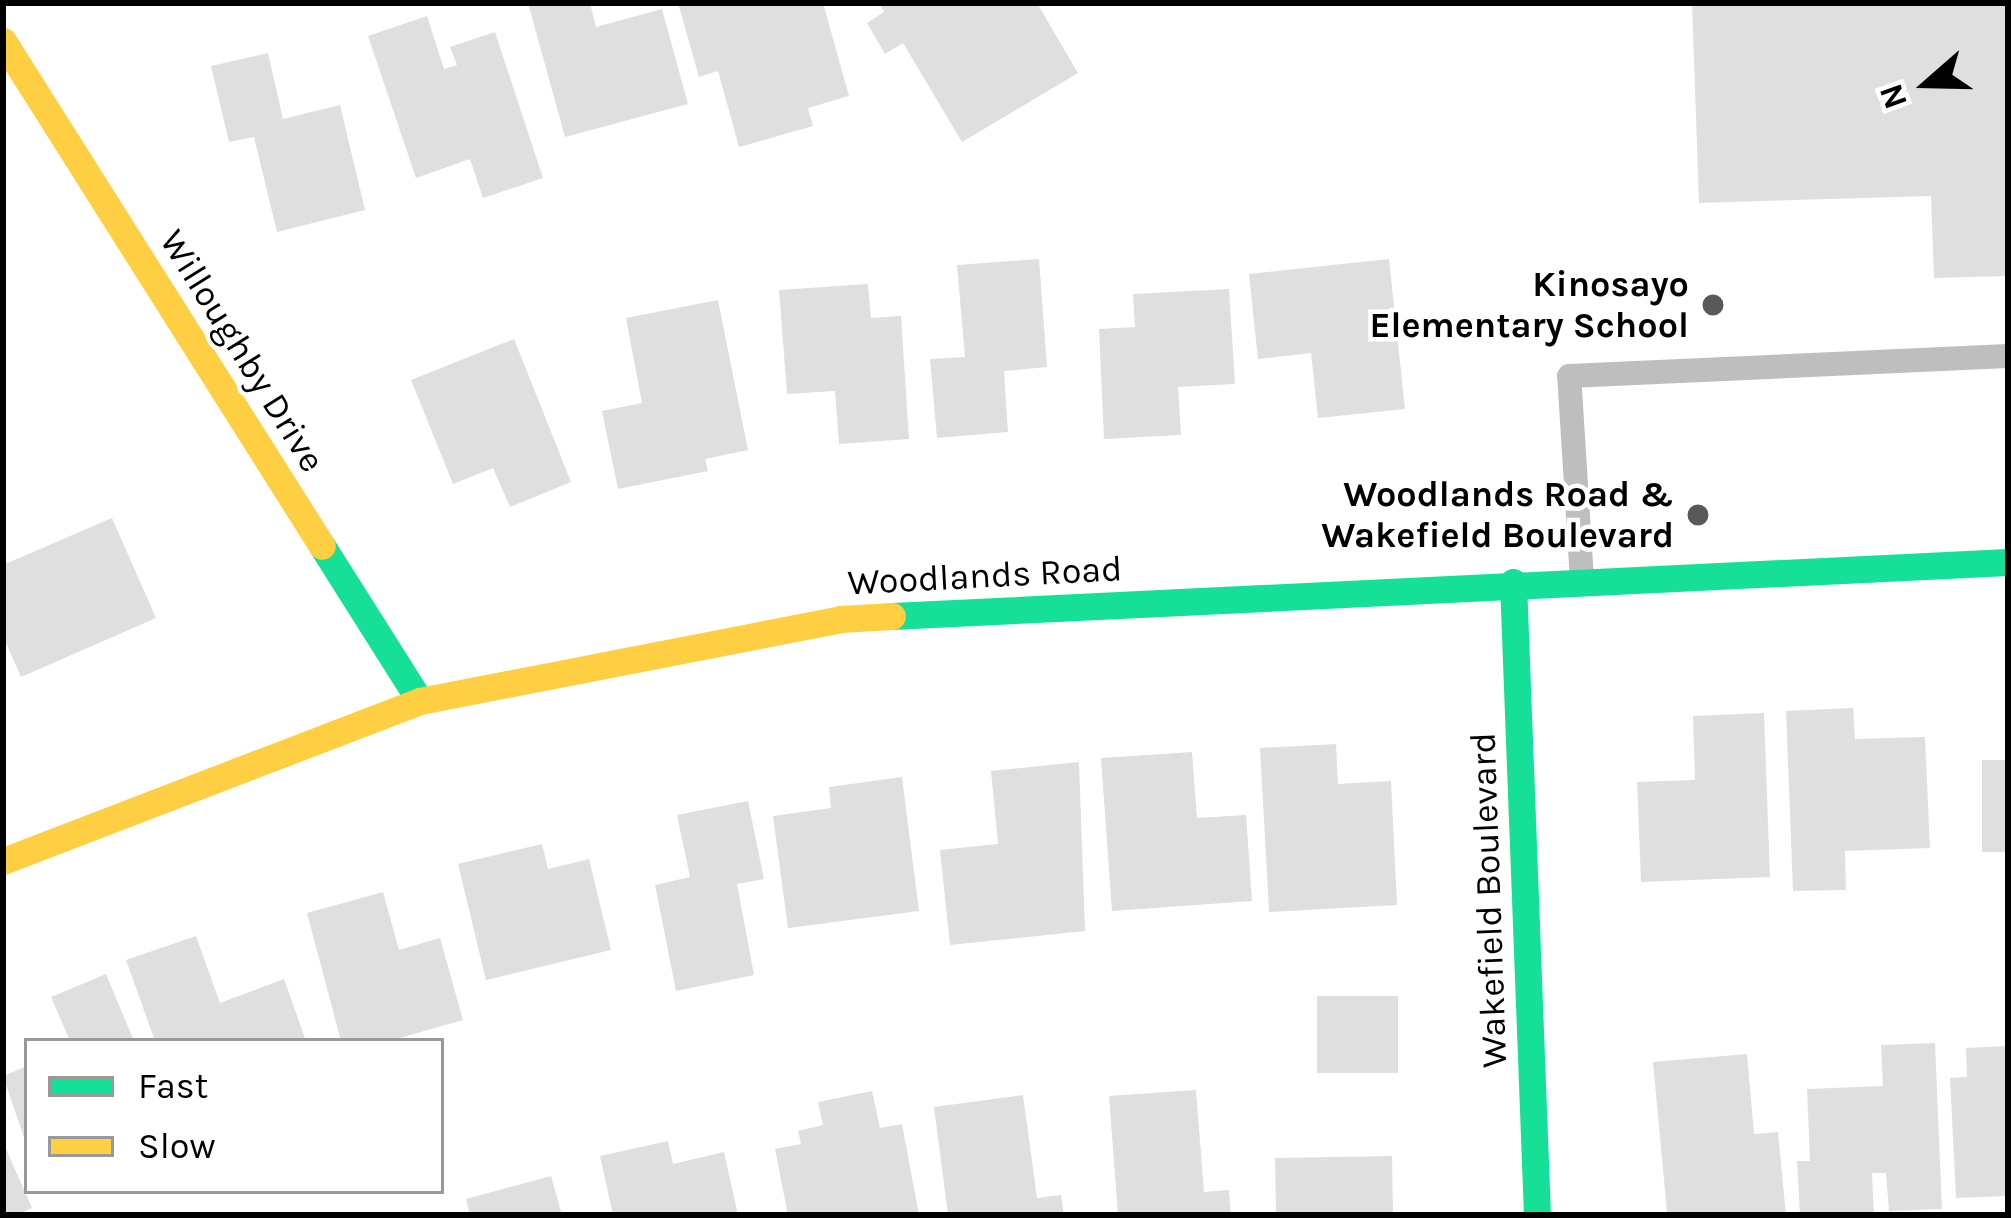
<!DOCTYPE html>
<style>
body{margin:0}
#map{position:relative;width:2011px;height:1218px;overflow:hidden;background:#fff;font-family:Karla,sans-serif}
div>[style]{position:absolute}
.building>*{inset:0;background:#dfdfdf;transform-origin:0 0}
.lane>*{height:24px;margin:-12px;padding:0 12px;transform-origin:12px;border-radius:12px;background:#bebebe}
.fast>*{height:27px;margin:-13.5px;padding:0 13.5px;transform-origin:13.5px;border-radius:13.5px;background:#16e098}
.slow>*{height:27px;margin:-13.5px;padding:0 13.5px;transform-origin:13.5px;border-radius:13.5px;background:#ffcf43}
.dots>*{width:33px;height:33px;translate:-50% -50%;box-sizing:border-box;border:6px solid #fff;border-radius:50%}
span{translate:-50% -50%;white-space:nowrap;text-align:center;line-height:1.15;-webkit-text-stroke:9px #fff;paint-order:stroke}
.poi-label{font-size:36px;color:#000;font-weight:700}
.right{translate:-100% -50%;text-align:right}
.street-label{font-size:36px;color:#000}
.frame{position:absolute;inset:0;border:6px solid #000;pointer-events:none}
.legend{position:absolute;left:24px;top:1038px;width:420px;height:156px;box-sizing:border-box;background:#fff;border:3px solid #999;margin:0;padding:15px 21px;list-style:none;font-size:36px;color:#000}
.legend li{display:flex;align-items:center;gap:24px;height:60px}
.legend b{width:60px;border:3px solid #999}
.north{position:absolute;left:1867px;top:24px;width:120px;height:120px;-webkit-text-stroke:9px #fff;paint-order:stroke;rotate:250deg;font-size:33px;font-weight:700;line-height:48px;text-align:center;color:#000}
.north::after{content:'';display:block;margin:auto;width:42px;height:54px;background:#000;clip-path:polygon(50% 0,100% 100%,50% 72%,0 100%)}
</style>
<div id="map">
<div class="building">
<i style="clip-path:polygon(528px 3px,590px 3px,596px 27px,662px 9px,688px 104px,565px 137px)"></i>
<i style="clip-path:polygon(678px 3px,823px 3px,849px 96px,808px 108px,813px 126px,739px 147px,718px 71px,699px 77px)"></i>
<i style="clip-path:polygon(879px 3px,1037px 3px,1078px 73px,962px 142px,903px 43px,885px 54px,867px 23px,884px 12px)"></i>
<i style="clip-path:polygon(1692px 3px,2008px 3px,2008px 276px,1934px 278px,1931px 196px,1699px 203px)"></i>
<i style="clip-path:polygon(427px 16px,444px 69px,457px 65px,450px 47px,495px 32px,543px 178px,483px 198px,470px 159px,416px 178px,368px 36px)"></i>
<i style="clip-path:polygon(268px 53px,283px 119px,340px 105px,365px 210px,277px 232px,254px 137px,229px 142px,211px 66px)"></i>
<i style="clip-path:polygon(1039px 259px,1047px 367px,1004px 371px,1008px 432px,937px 438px,930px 359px,965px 357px,957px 265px)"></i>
<i style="clip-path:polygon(1389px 259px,1405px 409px,1318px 418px,1311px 353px,1258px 359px,1249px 274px)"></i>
<i style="clip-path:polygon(868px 284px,871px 318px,901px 316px,909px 439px,839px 444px,835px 391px,787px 394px,779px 290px)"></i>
<i style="clip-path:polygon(1229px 289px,1235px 384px,1178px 387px,1181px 435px,1104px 439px,1099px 329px,1135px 327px,1133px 294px)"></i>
<i style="clip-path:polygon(718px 300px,748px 450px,705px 459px,708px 471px,618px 489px,602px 411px,642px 403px,626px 318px)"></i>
<i style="clip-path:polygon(514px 339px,571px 482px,510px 507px,493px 468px,453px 484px,411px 380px)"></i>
<i style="clip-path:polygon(112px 518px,156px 618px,21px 677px,3px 636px,3px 565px)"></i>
<i style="clip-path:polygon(1853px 708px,1855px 739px,1925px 737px,1930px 848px,1845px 851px,1846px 890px,1793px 891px,1786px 711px)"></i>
<i style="clip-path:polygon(1764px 713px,1770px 877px,1641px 882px,1637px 782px,1695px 780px,1693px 716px)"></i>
<i style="clip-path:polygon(1336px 744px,1338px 784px,1391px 781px,1397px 905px,1269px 912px,1260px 748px)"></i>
<i style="clip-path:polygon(1192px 752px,1197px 818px,1246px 815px,1252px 901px,1112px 911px,1101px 758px)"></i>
<i style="left:1982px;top:760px;width:26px;height:92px"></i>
<i style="clip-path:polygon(1079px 762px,1085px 931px,950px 945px,940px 850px,998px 844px,991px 771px)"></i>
<i style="clip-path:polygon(902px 777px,919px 911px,788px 928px,773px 816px,831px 808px,829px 787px)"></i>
<i style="clip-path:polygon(748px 801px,764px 879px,737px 884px,754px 975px,676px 991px,655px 885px,690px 877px,677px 815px)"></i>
<i style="clip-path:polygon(542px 844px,548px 869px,589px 859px,611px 950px,486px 980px,458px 864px)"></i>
<i style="clip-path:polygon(383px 892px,399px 950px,440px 938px,463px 1020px,389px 1041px,341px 1041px,307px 913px)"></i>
<i style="clip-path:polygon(196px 936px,220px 1003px,284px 979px,306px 1041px,155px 1041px,126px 960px)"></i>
<i style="clip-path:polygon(106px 974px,134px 1041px,70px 1041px,51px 997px)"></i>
<i style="left:1398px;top:996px;width:77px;height:81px;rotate:90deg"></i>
<i style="clip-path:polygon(1935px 1043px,1942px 1209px,1889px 1211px,1886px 1173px,1872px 1173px,1874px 1215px,1800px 1215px,1797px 1161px,1810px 1161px,1807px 1089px,1883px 1086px,1881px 1045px)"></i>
<i style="clip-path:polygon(2008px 1046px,2008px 1196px,1956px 1198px,1950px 1078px,1967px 1077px,1966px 1048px)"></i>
<i style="clip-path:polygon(1747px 1054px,1754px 1134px,1778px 1132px,1786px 1215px,1667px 1212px,1653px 1062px)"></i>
<i style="clip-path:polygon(27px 1066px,27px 1146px,3px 1076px)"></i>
<i style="clip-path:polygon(1196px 1090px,1204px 1192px,1229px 1190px,1231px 1215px,1118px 1215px,1109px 1096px)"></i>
<i style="clip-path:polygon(872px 1091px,880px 1128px,902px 1124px,919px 1215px,788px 1215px,775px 1149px,801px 1144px,798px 1131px,823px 1125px,818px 1102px)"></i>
<i style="clip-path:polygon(1023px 1095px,1037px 1198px,1061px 1195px,1064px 1215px,948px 1215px,934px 1107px)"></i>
<i style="clip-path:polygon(668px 1141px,673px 1164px,724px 1152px,738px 1215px,613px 1215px,600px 1156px)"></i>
<i style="clip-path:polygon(3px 1142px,32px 1208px,15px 1215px,3px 1215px)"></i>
<i style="left:1392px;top:1156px;width:59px;height:117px;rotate:89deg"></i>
<i style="clip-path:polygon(551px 1176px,562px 1215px,470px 1215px,466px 1199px)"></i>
</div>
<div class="lane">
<i style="left:1582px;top:580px;width:204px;rotate:-93.6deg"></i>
<i style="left:1569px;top:376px;width:439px;rotate:-2.6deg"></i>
</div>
<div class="fast">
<i style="left:322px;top:546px;width:183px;rotate:57.7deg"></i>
<i style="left:1513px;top:582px;width:633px;rotate:87.83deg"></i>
<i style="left:892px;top:616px;width:1117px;rotate:-2.77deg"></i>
</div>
<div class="slow">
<i style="left:3px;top:41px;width:597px;rotate:57.72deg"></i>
<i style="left:3px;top:861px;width:447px;rotate:-21deg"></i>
<i style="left:420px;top:701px;width:428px;rotate:-11deg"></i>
<i style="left:840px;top:619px;width:52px;rotate:-3.3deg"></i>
</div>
<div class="dots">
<i style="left:1713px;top:305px;background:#595959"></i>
<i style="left:1698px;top:515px;background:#595959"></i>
</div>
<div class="poi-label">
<span class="right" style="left:1689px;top:305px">Kinosayo<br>Elementary School</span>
<span class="right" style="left:1674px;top:515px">Woodlands Road &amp;<br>Wakefield Boulevard</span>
</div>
<div class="street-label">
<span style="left:242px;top:351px;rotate:58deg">Willoughby Drive</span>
<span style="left:985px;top:576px;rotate:-3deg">Woodlands Road</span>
<span style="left:1489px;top:900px;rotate:-92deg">Wakefield Boulevard</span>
</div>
<div class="frame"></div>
<ul class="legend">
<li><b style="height:15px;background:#16e098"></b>Fast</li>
<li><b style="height:15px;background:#ffcf43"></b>Slow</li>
</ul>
<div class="north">N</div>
</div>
